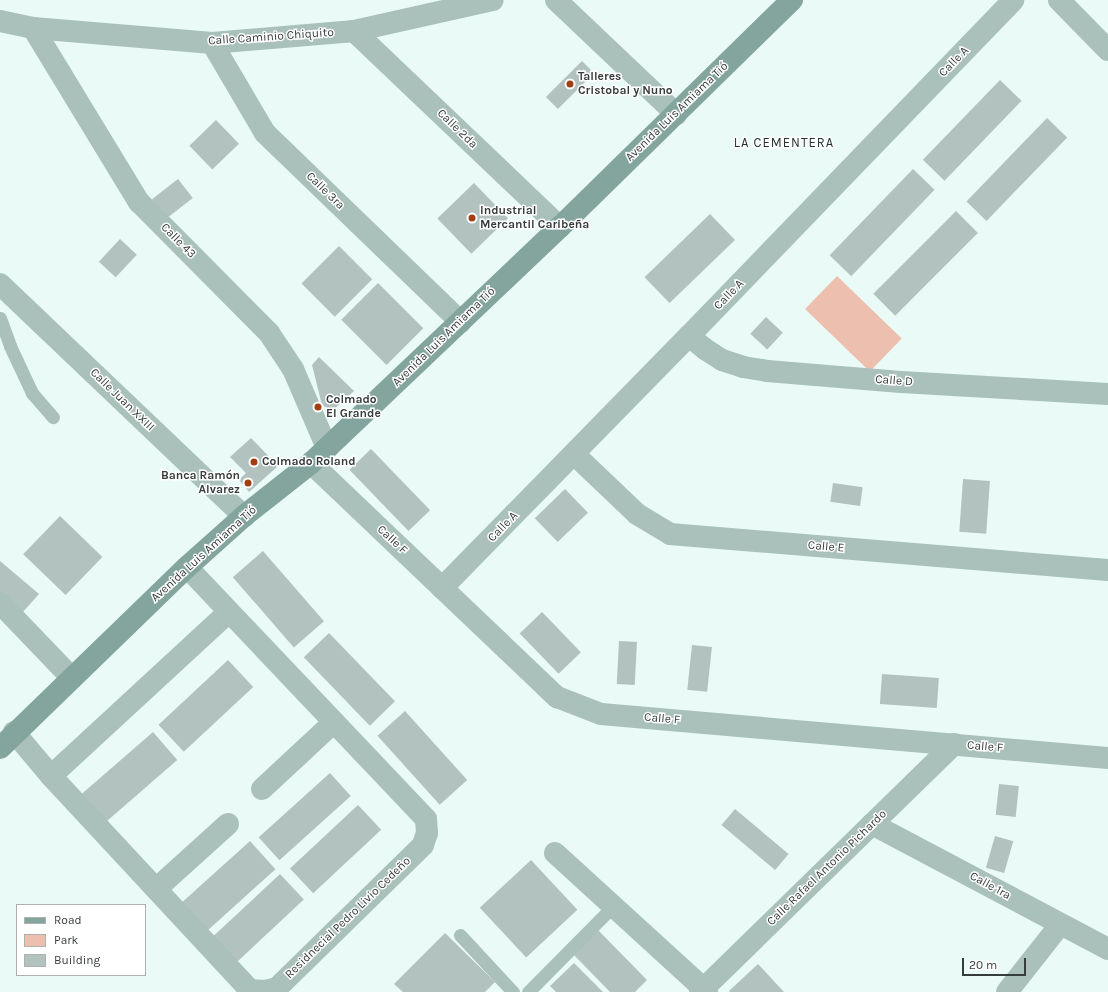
<!DOCTYPE html>
<meta charset="utf-8">
<style>
body{margin:0}
#map{position:relative;width:1108px;height:992px;overflow:hidden;background:#eafaf7;font-family:Karla,sans-serif}
div>[style]{position:absolute}
.green>*{inset:0;background:#edbfae;transform-origin:0 0}
.building>*{inset:0;background:#b2c2bf;transform-origin:0 0}
.lane>*{height:13px;margin:-6.5px;padding:0 6.5px;transform-origin:6.5px;border-radius:6.5px;background:#a9c0bb}
.street>*{height:22px;margin:-11px;padding:0 11px;transform-origin:11px;border-radius:11px;background:#a9c0bb}
.secondary>*{height:22px;margin:-11px;padding:0 11px;transform-origin:11px;border-radius:11px;background:#83a59e}
.dots>*{width:11px;height:11px;translate:-50% -50%;box-sizing:border-box;border:2px solid #fff;border-radius:50%}
span{translate:-50% -50%;white-space:nowrap;text-align:center;line-height:1.15;-webkit-text-stroke:3px #fff;paint-order:stroke}
.street-label{font-size:12px;color:#363c3b}
.poi-label{font-size:12px;color:#363c3b;font-weight:700}
.left{translate:0 -50%;text-align:left}
.right{translate:-100% -50%;text-align:right}
.neighbourhood-label{font-size:13px;color:#24312e;letter-spacing:1px}
.legend{position:absolute;left:16px;top:904px;width:130px;height:72px;box-sizing:border-box;background:#fff;border:1px solid #afb1b1;margin:0;padding:5px 7px;list-style:none;font-size:12px;color:#363c3b}
.legend li{display:flex;align-items:center;gap:8px;height:20px}
.legend b{width:20px;border:1px solid #afb1b1}
.scale{position:absolute;left:962px;top:958px;width:64px;height:18px;box-sizing:border-box;border:2px solid #363c3b;border-top:0;padding-left:5px;font-size:12px;line-height:14px;white-space:nowrap;color:#363c3b;-webkit-text-stroke:3px #fff;paint-order:stroke}
</style>
<div id="map">
<div class="green">
<i style="left:837px;top:276px;width:90px;height:46px;rotate:44deg"></i>
</div>
<div class="building">
<i style="left:582px;top:61px;width:17px;height:51px;rotate:45deg"></i>
<i style="left:1000px;top:80px;width:30px;height:111px;rotate:44deg"></i>
<i style="left:1047px;top:118px;width:28px;height:116px;rotate:44deg"></i>
<i style="left:216px;top:120px;width:33px;height:37px;rotate:46deg"></i>
<i style="left:913px;top:169px;width:30px;height:120px;rotate:44deg"></i>
<i style="left:178px;top:179px;width:24px;height:33px;rotate:52deg"></i>
<i style="left:474px;top:183px;width:49px;height:51px;rotate:46deg"></i>
<i style="left:956px;top:211px;width:31px;height:117px;rotate:45deg"></i>
<i style="left:710px;top:214px;width:36px;height:91px;rotate:46deg"></i>
<i style="left:120px;top:239px;width:23px;height:31px;rotate:43deg"></i>
<i style="left:339px;top:246px;width:47px;height:53px;rotate:45deg"></i>
<i style="left:378px;top:283px;width:64px;height:52px;rotate:45deg"></i>
<i style="left:766px;top:317px;width:23px;height:23px;rotate:43deg"></i>
<i style="clip-path:polygon(319px 357px,354px 391px,332px 411px,322px 405px,312px 365px)"></i>
<i style="clip-path:polygon(251px 438px,278px 466px,249px 492px,239px 480px,246px 473px,230px 457px)"></i>
<i style="left:371px;top:449px;width:85px;height:30px;rotate:46deg"></i>
<i style="left:963px;top:479px;width:27px;height:53px;rotate:4deg"></i>
<i style="left:833px;top:483px;width:30px;height:19px;rotate:8deg"></i>
<i style="left:565px;top:489px;width:33px;height:42px;rotate:46deg"></i>
<i style="left:60px;top:516px;width:59px;height:53px;rotate:44deg"></i>
<i style="left:263px;top:551px;width:93px;height:40px;rotate:49deg"></i>
<i style="clip-path:polygon(0 561px,39px 594px,22px 613px,0 594px)"></i>
<i style="left:542px;top:612px;width:56px;height:31px;rotate:46deg"></i>
<i style="left:329px;top:633px;width:95px;height:35px;rotate:46deg"></i>
<i style="left:619px;top:641px;width:18px;height:43px;rotate:3deg"></i>
<i style="left:692px;top:645px;width:20px;height:45px;rotate:6deg"></i>
<i style="left:228px;top:660px;width:37px;height:95px;rotate:47deg"></i>
<i style="left:882px;top:674px;width:57px;height:30px;rotate:4deg"></i>
<i style="left:405px;top:711px;width:93px;height:37px;rotate:48deg"></i>
<i style="left:153px;top:732px;width:37px;height:98px;rotate:49deg"></i>
<i style="left:330px;top:773px;width:31px;height:96px;rotate:48deg"></i>
<i style="left:999px;top:784px;width:20px;height:31px;rotate:6deg"></i>
<i style="left:358px;top:805px;width:34px;height:93px;rotate:47deg"></i>
<i style="left:735px;top:809px;width:70px;height:21px;rotate:40deg"></i>
<i style="left:995px;top:836px;width:19px;height:33px;rotate:16deg"></i>
<i style="left:250px;top:841px;width:38px;height:94px;rotate:48deg"></i>
<i style="left:531px;top:860px;width:68px;height:70px;rotate:47deg"></i>
<i style="left:280px;top:874px;width:35px;height:94px;rotate:47deg"></i>
<i style="clip-path:polygon(598px 930px,647px 980px,635px 992px,610px 992px,573px 954px)"></i>
<i style="clip-path:polygon(445px 933px,495px 982px,485px 992px,403px 992px,394px 984px)"></i>
<i style="clip-path:polygon(574px 963px,603px 992px,556px 992px,550px 986px)"></i>
<i style="clip-path:polygon(758px 964px,784px 992px,730px 992px,729px 991px)"></i>
</div>
<div class="lane">
<i style="left:0;top:318px;width:30px;rotate:70deg"></i>
<i style="left:10px;top:346px;width:52px;rotate:64.9deg"></i>
<i style="left:32px;top:393px;width:32px;rotate:49deg"></i>
<i style="left:460px;top:935px;width:78px;rotate:47.1deg"></i>
<i style="left:528px;top:992px;width:120px;rotate:-45.3deg"></i>
</div>
<div class="street">
<i style="left:556px;top:0;width:166px;rotate:43.5deg"></i>
<i style="left:1059px;top:0;width:70px;rotate:45.6deg"></i>
<i style="left:0;top:21px;width:34px;rotate:12deg"></i>
<i style="left:33px;top:28px;width:180px;rotate:4.8deg"></i>
<i style="left:212px;top:43px;width:143px;rotate:-4.8deg"></i>
<i style="left:354px;top:31px;width:142px;rotate:-12.6deg"></i>
<i style="left:33px;top:28px;width:204px;rotate:58.7deg"></i>
<i style="left:139px;top:202px;width:185px;rotate:45.2deg"></i>
<i style="left:269px;top:333px;width:43px;rotate:56.3deg"></i>
<i style="left:293px;top:369px;width:86px;rotate:66.7deg"></i>
<i style="left:354px;top:31px;width:284px;rotate:43.6deg"></i>
<i style="left:212px;top:43px;width:104px;rotate:59.5deg"></i>
<i style="left:265px;top:133px;width:272px;rotate:44deg"></i>
<i style="left:0;top:284px;width:337px;rotate:43.6deg"></i>
<i style="left:689px;top:336px;width:21px;rotate:39deg"></i>
<i style="left:705px;top:349px;width:20px;rotate:33deg"></i>
<i style="left:722px;top:360px;width:22px;rotate:18deg"></i>
<i style="left:743px;top:367px;width:24px;rotate:9deg"></i>
<i style="left:767px;top:371px;width:134px;rotate:4.7deg"></i>
<i style="left:901px;top:382px;width:207px;rotate:3.3deg"></i>
<i style="left:574px;top:454px;width:87px;rotate:43.6deg"></i>
<i style="left:637px;top:514px;width:39px;rotate:31deg"></i>
<i style="left:670px;top:534px;width:439px;rotate:4.7deg"></i>
<i style="left:311px;top:463px;width:340px;rotate:43.6deg"></i>
<i style="left:557px;top:697px;width:47px;rotate:21.1deg"></i>
<i style="left:601px;top:714px;width:509px;rotate:4.96deg"></i>
<i style="left:442px;top:588px;width:353px;rotate:-45.6deg"></i>
<i style="left:689px;top:336px;width:467px;rotate:-46deg"></i>
<i style="left:0;top:603px;width:104px;rotate:46.2deg"></i>
<i style="left:14px;top:732px;width:57px;rotate:49.9deg"></i>
<i style="left:51px;top:776px;width:292px;rotate:47.1deg"></i>
<i style="left:250px;top:990px;width:15px;rotate:4deg"></i>
<i style="left:265px;top:991px;width:12px;rotate:-14deg"></i>
<i style="left:277px;top:988px;width:204px;rotate:-44.4deg"></i>
<i style="left:423px;top:845px;width:13px;rotate:-72deg"></i>
<i style="left:427px;top:833px;width:14px;rotate:-94deg"></i>
<i style="left:426px;top:819px;width:347px;rotate:-133.5deg"></i>
<i style="left:51px;top:776px;width:242px;rotate:-42.7deg"></i>
<i style="left:262px;top:789px;width:98px;rotate:-42.9deg"></i>
<i style="left:872px;top:824px;width:267px;rotate:27.9deg"></i>
<i style="left:555px;top:853px;width:206px;rotate:42.4deg"></i>
<i style="left:156px;top:889px;width:97px;rotate:-42.1deg"></i>
<i style="left:700px;top:992px;width:355px;rotate:-44.3deg"></i>
<i style="left:1007px;top:992px;width:85px;rotate:-51.7deg"></i>
</div>
<div class="secondary">
<i style="left:0;top:748px;width:260px;rotate:-44.1deg"></i>
<i style="left:187px;top:567px;width:76px;rotate:-41.8deg"></i>
<i style="left:244px;top:516px;width:85px;rotate:-38.3deg"></i>
<i style="left:311px;top:463px;width:22px;rotate:-43deg"></i>
<i style="left:327px;top:448px;width:321px;rotate:-43.5deg"></i>
<i style="left:560px;top:227px;width:325px;rotate:-44.4deg"></i>
</div>
<div class="dots">
<i style="left:570px;top:84px;background:#a33e12"></i>
<i style="left:472px;top:218px;background:#a33e12"></i>
<i style="left:318px;top:407px;background:#a33e12"></i>
<i style="left:254px;top:462px;background:#a33e12"></i>
<i style="left:248px;top:483px;background:#a33e12"></i>
</div>
<div class="street-label">
<span style="left:271px;top:37px;rotate:-4deg">Calle Caminio Chiquito</span>
<span style="left:954px;top:62px;rotate:-46deg">Calle A</span>
<span style="left:677px;top:112px;rotate:-44deg">Avenida Luis Amiama Tió</span>
<span style="left:457px;top:129px;rotate:44deg">Calle 2da</span>
<span style="left:325px;top:191px;rotate:44deg">Calle 3ra</span>
<span style="left:178px;top:241px;rotate:45deg">Calle 43</span>
<span style="left:729px;top:295px;rotate:-46deg">Calle A</span>
<span style="left:444px;top:337px;rotate:-44deg">Avenida Luis Amiama Tió</span>
<span style="left:894px;top:381px;rotate:4deg">Calle D</span>
<span style="left:122px;top:400px;rotate:44deg">Calle Juan XXIII</span>
<span style="left:503px;top:527px;rotate:-46deg">Calle A</span>
<span style="left:392px;top:540px;rotate:43deg">Calle F</span>
<span style="left:826px;top:547px;rotate:5deg">Calle E</span>
<span style="left:204px;top:554px;rotate:-42deg">Avenida Luis Amiama Tió</span>
<span style="left:662px;top:719px;rotate:5deg">Calle F</span>
<span style="left:985px;top:747px;rotate:5deg">Calle F</span>
<span style="left:827px;top:868px;rotate:-44deg">Calle Rafael Antonio Pichardo</span>
<span style="left:990px;top:886px;rotate:29deg">Calle 1ra</span>
<span style="left:348px;top:918px;rotate:-44deg">Residnecial Pedro Livio Cedeño</span>
</div>
<div class="poi-label">
<span class="left" style="left:578px;top:84px">Talleres<br>Cristobal y Nuno</span>
<span class="left" style="left:480px;top:218px">Industrial<br>Mercantil Caribeña</span>
<span class="left" style="left:326px;top:407px">Colmado<br>El Grande</span>
<span class="left" style="left:262px;top:462px">Colmado Roland</span>
<span class="right" style="left:240px;top:483px">Banca Ramón<br>Alvarez</span>
</div>
<div class="neighbourhood-label">
<span style="left:784px;top:143px">LA CEMENTERA</span>
</div>
<ul class="legend">
<li><b style="height:5px;background:#83a59e"></b>Road</li>
<li><b style="height:11px;background:#edbfae"></b>Park</li>
<li><b style="height:11px;background:#b2c2bf"></b>Building</li>
</ul>
<div class="scale">20 m</div>
</div>
